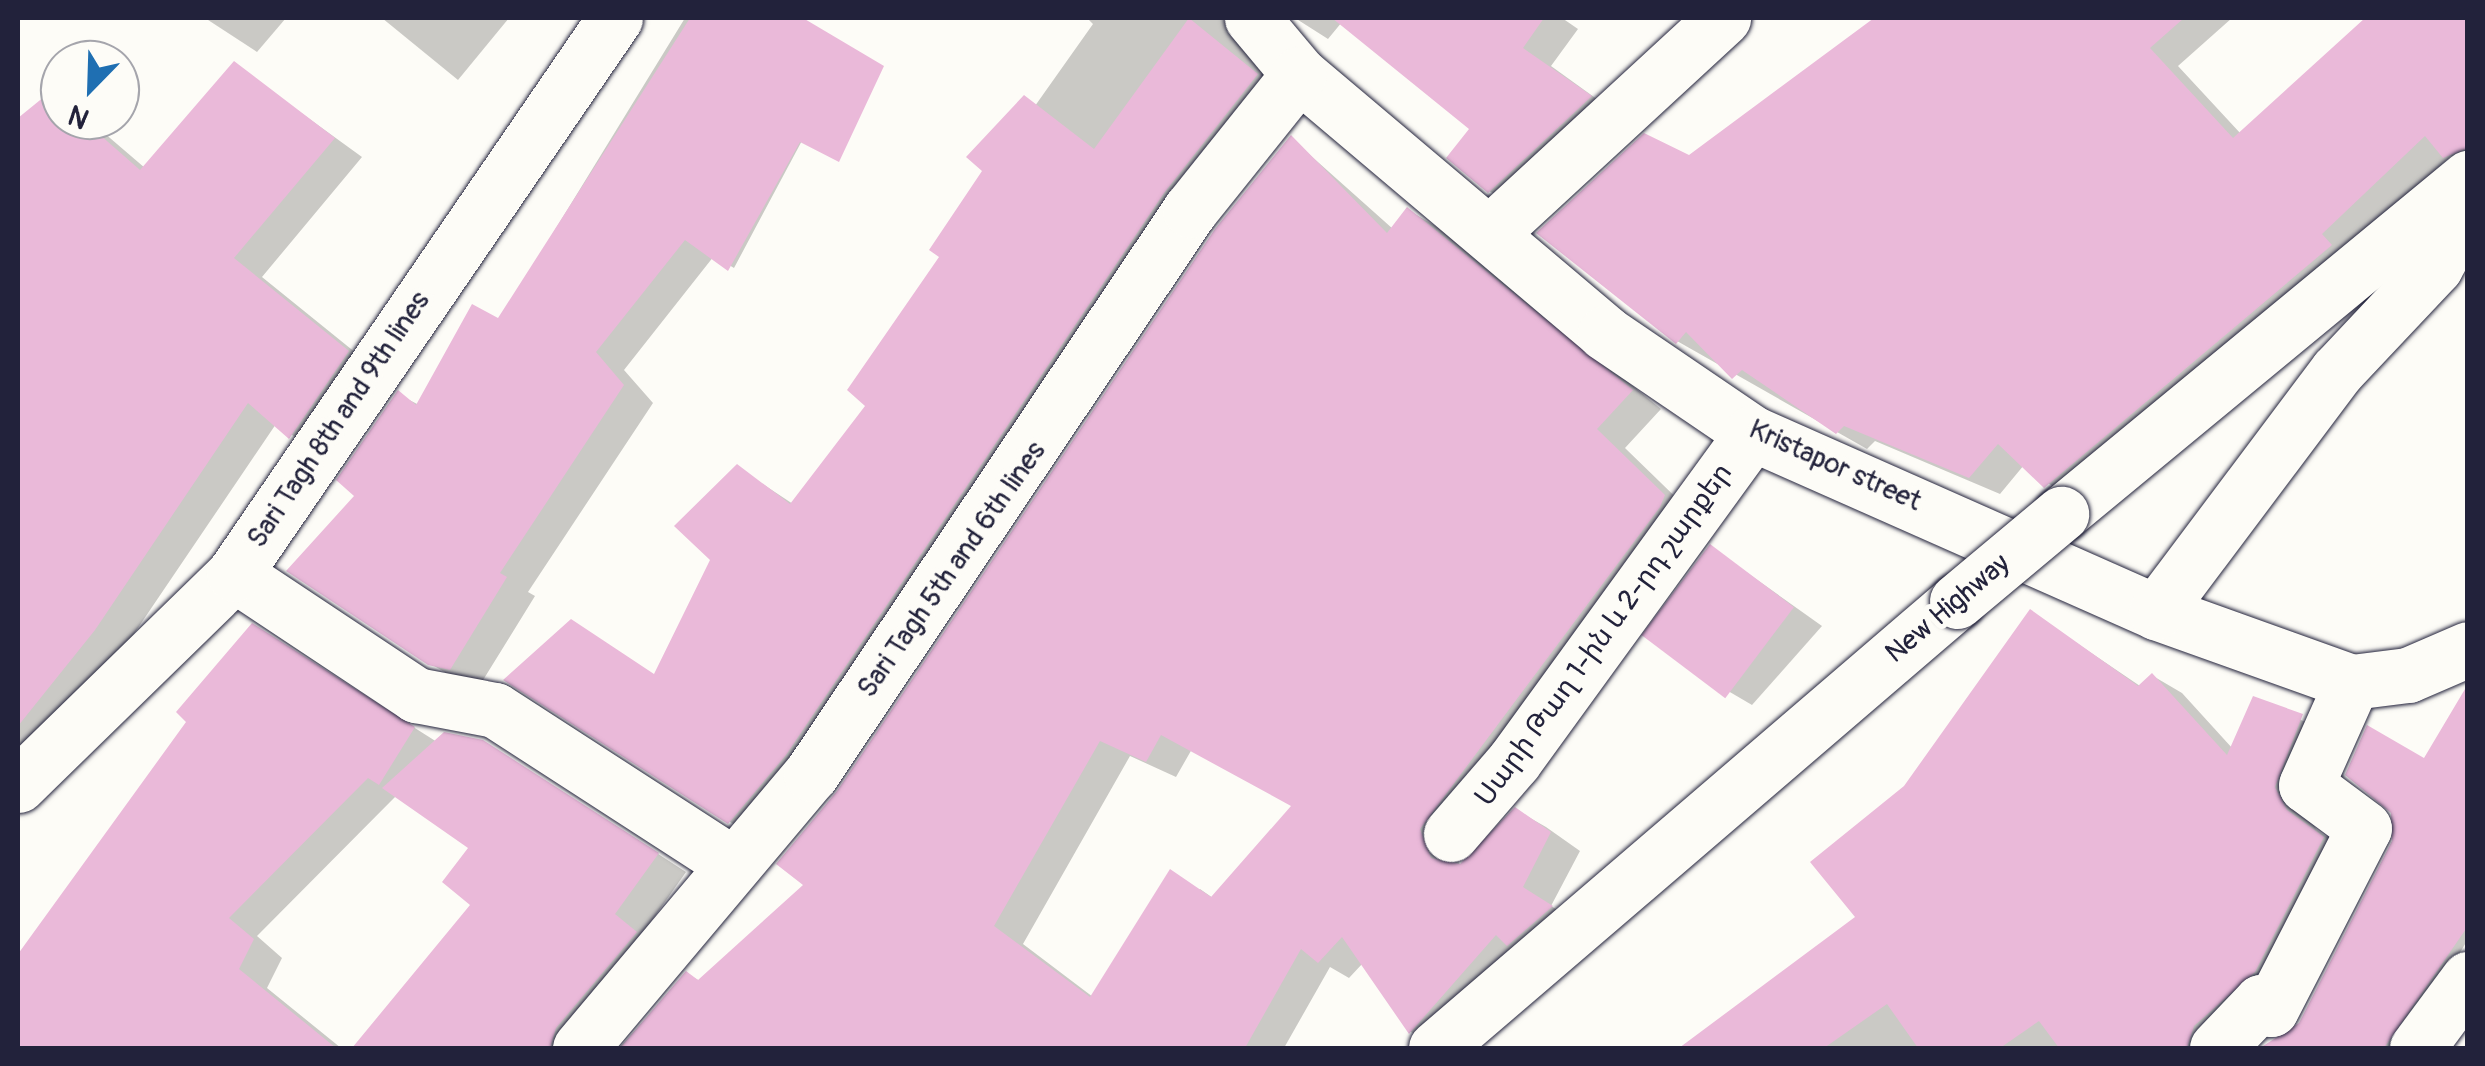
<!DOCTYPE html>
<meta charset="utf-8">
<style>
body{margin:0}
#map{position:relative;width:2485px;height:1066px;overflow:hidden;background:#fdfcf7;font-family:Pangolin,"Noto Sans Armenian",sans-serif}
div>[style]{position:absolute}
.shadow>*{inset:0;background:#0003}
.building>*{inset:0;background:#eab9d9;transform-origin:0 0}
.roads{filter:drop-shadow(0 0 2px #22223b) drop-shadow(0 0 2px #22223b)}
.minor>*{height:55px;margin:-27.5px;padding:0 27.5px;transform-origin:27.5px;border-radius:27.5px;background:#fdfcf7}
.major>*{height:55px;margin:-27.5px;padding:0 27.5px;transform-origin:27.5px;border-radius:27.5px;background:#fdfcf7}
.bridges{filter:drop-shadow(0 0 2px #22223b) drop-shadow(0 0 2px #22223b)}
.major-bridge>*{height:55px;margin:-27.5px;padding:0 27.5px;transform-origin:27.5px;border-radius:27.5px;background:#fdfcf7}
span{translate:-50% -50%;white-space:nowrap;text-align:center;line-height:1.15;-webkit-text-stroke:10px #fdfcf7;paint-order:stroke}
.street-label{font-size:28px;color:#22223b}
.frame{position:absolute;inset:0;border:20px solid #22223b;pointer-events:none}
.north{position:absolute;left:40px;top:40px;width:100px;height:100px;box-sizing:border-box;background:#fdfcf7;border:2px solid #a5a5ac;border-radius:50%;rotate:203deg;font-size:28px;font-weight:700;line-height:40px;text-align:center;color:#22223b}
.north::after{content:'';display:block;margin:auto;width:35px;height:45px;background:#1f6fb2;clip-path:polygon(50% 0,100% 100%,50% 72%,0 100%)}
</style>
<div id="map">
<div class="shadow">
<i style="clip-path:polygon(205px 18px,286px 18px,257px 52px)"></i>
<i style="clip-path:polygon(382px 18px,509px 18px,458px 80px)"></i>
<i style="clip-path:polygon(685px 18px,799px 18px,843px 43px,843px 64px,734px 268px,714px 256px,624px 370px,653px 403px,528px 592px,535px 596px,480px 685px,460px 681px,429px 663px,358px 496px,398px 394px,419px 405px,499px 321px)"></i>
<i style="clip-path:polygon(1087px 18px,1259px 18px,1287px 92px,759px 839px,730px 822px,656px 675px,713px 559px,737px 467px,793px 504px,869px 406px,943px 256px,933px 250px,1093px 24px)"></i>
<i style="clip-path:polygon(1295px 18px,1562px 18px,1578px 29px,1551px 66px,1619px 115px,1519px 208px,1489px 191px,1472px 129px,1342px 22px,1328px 39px)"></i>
<i style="clip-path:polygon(1877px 18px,2232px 18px,2178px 66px,2241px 134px,2372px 18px,2468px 18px,2468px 166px,2451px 156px,2075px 503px,2024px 465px,2000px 494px,1875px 441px,1867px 449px,1677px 341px,1689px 158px)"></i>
<i style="clip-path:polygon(235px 65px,362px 157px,262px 277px,377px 370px,320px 454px,276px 424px,125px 647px,18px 779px,18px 121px,50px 95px,60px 101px,60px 120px,89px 120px,145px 168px)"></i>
<i style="clip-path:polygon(evenodd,1291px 138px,1393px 229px,1408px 210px,1437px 227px,1661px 409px,1625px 448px,1693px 514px,1449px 847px,1461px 866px,1516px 810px,1546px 827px,1580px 851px,1551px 906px,1581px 925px,1440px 1048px,1411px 1032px,1363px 963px,1349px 978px,1330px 967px,1284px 1048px,619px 1048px,687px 974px,700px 981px,806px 885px,839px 793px,1291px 138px,1192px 749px,1294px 806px,1213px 898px,1200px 889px,1093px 997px,1023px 944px,1130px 756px,1176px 777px,1192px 749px)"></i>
<i style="clip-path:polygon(1711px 547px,1822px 626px,1752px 705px,1723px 688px)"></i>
<i style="clip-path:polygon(2031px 612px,2140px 686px,2153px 676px,2182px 693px,2233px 749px,2254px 699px,2332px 734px,2304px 805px,2316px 829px,2352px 856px,2227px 1048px,1751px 1048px,1726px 1017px,1858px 917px,1906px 788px)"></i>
<i style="clip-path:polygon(282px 644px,437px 742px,513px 760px,686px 872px,643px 933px,587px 1048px,356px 1048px,474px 905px,471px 848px,397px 795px,257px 936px,282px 958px,267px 988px,341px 1048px,18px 1048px,18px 962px,190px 722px)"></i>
<i style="clip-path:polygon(2468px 689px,2468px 939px,2404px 1048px,2270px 1048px,2301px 1025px)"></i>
</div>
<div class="building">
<i style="clip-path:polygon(690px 18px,803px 18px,884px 66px,839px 162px,800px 142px,728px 271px,685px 240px,596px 352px,624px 385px,500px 573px,507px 577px,450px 670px,428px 665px,286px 571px,354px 496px,336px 480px,398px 390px,416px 405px,472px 304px,498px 318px)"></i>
<i style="clip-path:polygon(1189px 18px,1258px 74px,1164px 193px,786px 755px,728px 824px,503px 680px,571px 619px,654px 674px,710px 560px,674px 526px,737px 464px,790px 504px,865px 406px,847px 390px,939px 257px,929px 250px,982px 171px,966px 157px,1024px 95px,1094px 149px)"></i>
<i style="clip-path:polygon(1332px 18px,1544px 18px,1523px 48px,1592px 96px,1488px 193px,1446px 158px,1469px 129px)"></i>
<i style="clip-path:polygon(1874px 18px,2184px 18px,2150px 48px,2233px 138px,2365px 18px,2468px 18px,2468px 148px,2443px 158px,2425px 136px,2322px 234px,2332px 245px,2044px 488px,1998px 444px,1969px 478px,1844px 426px,1836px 434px,1742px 370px,1732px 379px,1686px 332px,1676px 344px,1536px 233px,1644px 133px,1689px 155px)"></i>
<i style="clip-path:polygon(234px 61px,335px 138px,234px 258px,349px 351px,289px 439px,248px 403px,95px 630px,18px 726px,18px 118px,50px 92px,60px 120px,83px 120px,140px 170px)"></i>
<i style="clip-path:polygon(evenodd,1291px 135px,1387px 233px,1407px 207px,1633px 390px,1597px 429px,1665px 495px,1660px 507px,1420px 829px,1431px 858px,1460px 864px,1515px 807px,1551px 832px,1523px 887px,1553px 906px,1507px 946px,1496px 935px,1409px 1034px,1342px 937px,1318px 963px,1301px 949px,1245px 1048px,620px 1048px,686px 971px,698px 980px,803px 885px,776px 864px,837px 791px,1215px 229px,1291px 135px,1161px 735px,1291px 806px,1211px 897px,1170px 869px,1090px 997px,994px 926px,1100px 741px,1146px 762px,1161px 735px)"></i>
<i style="left:1710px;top:544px;width:105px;height:114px;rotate:37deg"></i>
<i style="clip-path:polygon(2030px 609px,2138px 686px,2152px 673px,2227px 755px,2253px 696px,2303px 714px,2275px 787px,2287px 810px,2324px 837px,2255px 972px,2194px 1026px,2187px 1048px,2059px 1048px,2039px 1021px,2000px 1048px,1918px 1048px,1887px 1004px,1824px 1048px,1679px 1048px,1855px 917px,1810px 862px,1904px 786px)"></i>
<i style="clip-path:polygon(252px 623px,415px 727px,379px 785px,368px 778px,229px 918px,254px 939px,239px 969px,336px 1048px,18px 1048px,18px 954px,186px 722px,176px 712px)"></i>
<i style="clip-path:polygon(2468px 684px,2468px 926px,2384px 1048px,2260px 1048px,2299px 1023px,2392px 841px,2391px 813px,2345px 775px,2367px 725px,2424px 758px)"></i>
<i style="clip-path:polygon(444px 732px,483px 740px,659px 853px,615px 914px,637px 932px,556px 1028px,550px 1048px,352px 1048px,470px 905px,442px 882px,468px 848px,382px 788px)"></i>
</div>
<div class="roads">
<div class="minor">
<i style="left:1252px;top:18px;width:73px;rotate:50deg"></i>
<i style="left:1299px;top:74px;width:401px;rotate:40.2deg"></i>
<i style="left:1605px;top:333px;width:178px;rotate:34.2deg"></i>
<i style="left:1752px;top:433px;width:442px;rotate:23.9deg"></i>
<i style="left:2156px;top:612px;width:208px;rotate:19.7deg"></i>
<i style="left:2352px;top:682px;width:56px;rotate:-7.1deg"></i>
<i style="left:2408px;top:675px;width:65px;rotate:-23.4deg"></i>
<i style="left:1491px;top:232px;width:316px;rotate:-42.7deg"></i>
<i style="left:234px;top:574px;width:219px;rotate:33.6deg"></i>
<i style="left:416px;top:695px;width:80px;rotate:10.8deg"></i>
<i style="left:495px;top:710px;width:283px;rotate:32.9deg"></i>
<i style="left:2156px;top:612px;width:301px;rotate:-53.1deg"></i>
<i style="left:2337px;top:371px;width:143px;rotate:-46.7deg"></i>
<i style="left:2435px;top:267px;width:68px;rotate:-61.2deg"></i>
<i style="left:18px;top:785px;width:302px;rotate:-44.3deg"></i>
<i style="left:234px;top:574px;width:674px;rotate:-55.58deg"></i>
<i style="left:1451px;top:834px;width:96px;rotate:-49.2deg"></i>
<i style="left:1514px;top:761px;width:405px;rotate:-54deg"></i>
<i style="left:580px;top:1048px;width:358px;rotate:-49.9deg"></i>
<i style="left:811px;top:774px;width:680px;rotate:-56.1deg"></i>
<i style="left:1190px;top:210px;width:174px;rotate:-51.3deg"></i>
<i style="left:2217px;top:1048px;width:64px;rotate:-46.3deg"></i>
<i style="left:2261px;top:1002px;width:12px;rotate:35deg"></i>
<i style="left:2271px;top:1009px;width:203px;rotate:-62.8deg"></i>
<i style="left:2364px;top:828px;width:72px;rotate:-143.4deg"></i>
<i style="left:2306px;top:785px;width:113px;rotate:-65.9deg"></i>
<i style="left:2417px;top:1048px;width:86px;rotate:-53.5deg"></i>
</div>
<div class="major">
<i style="left:2061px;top:514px;width:528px;rotate:-39.54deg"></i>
<i style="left:1436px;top:1048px;width:686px;rotate:-40.63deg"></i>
</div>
</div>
<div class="bridges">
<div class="major-bridge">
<i style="left:1957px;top:601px;width:136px;rotate:-39.9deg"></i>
</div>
</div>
<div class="street-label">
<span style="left:339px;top:420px;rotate:-56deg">Sari Tagh 8th and 9th lines</span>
<span style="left:1835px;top:466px;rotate:24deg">Kristapor street</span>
<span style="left:952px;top:570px;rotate:-55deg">Sari Tagh 5th and 6th lines</span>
<span style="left:1948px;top:609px;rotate:-40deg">New Highway</span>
<span style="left:1604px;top:635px;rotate:-54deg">Սարի Թաղ 1-ին և 2-րդ շարքեր</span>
</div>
<div class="frame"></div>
<div class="north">N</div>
</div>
